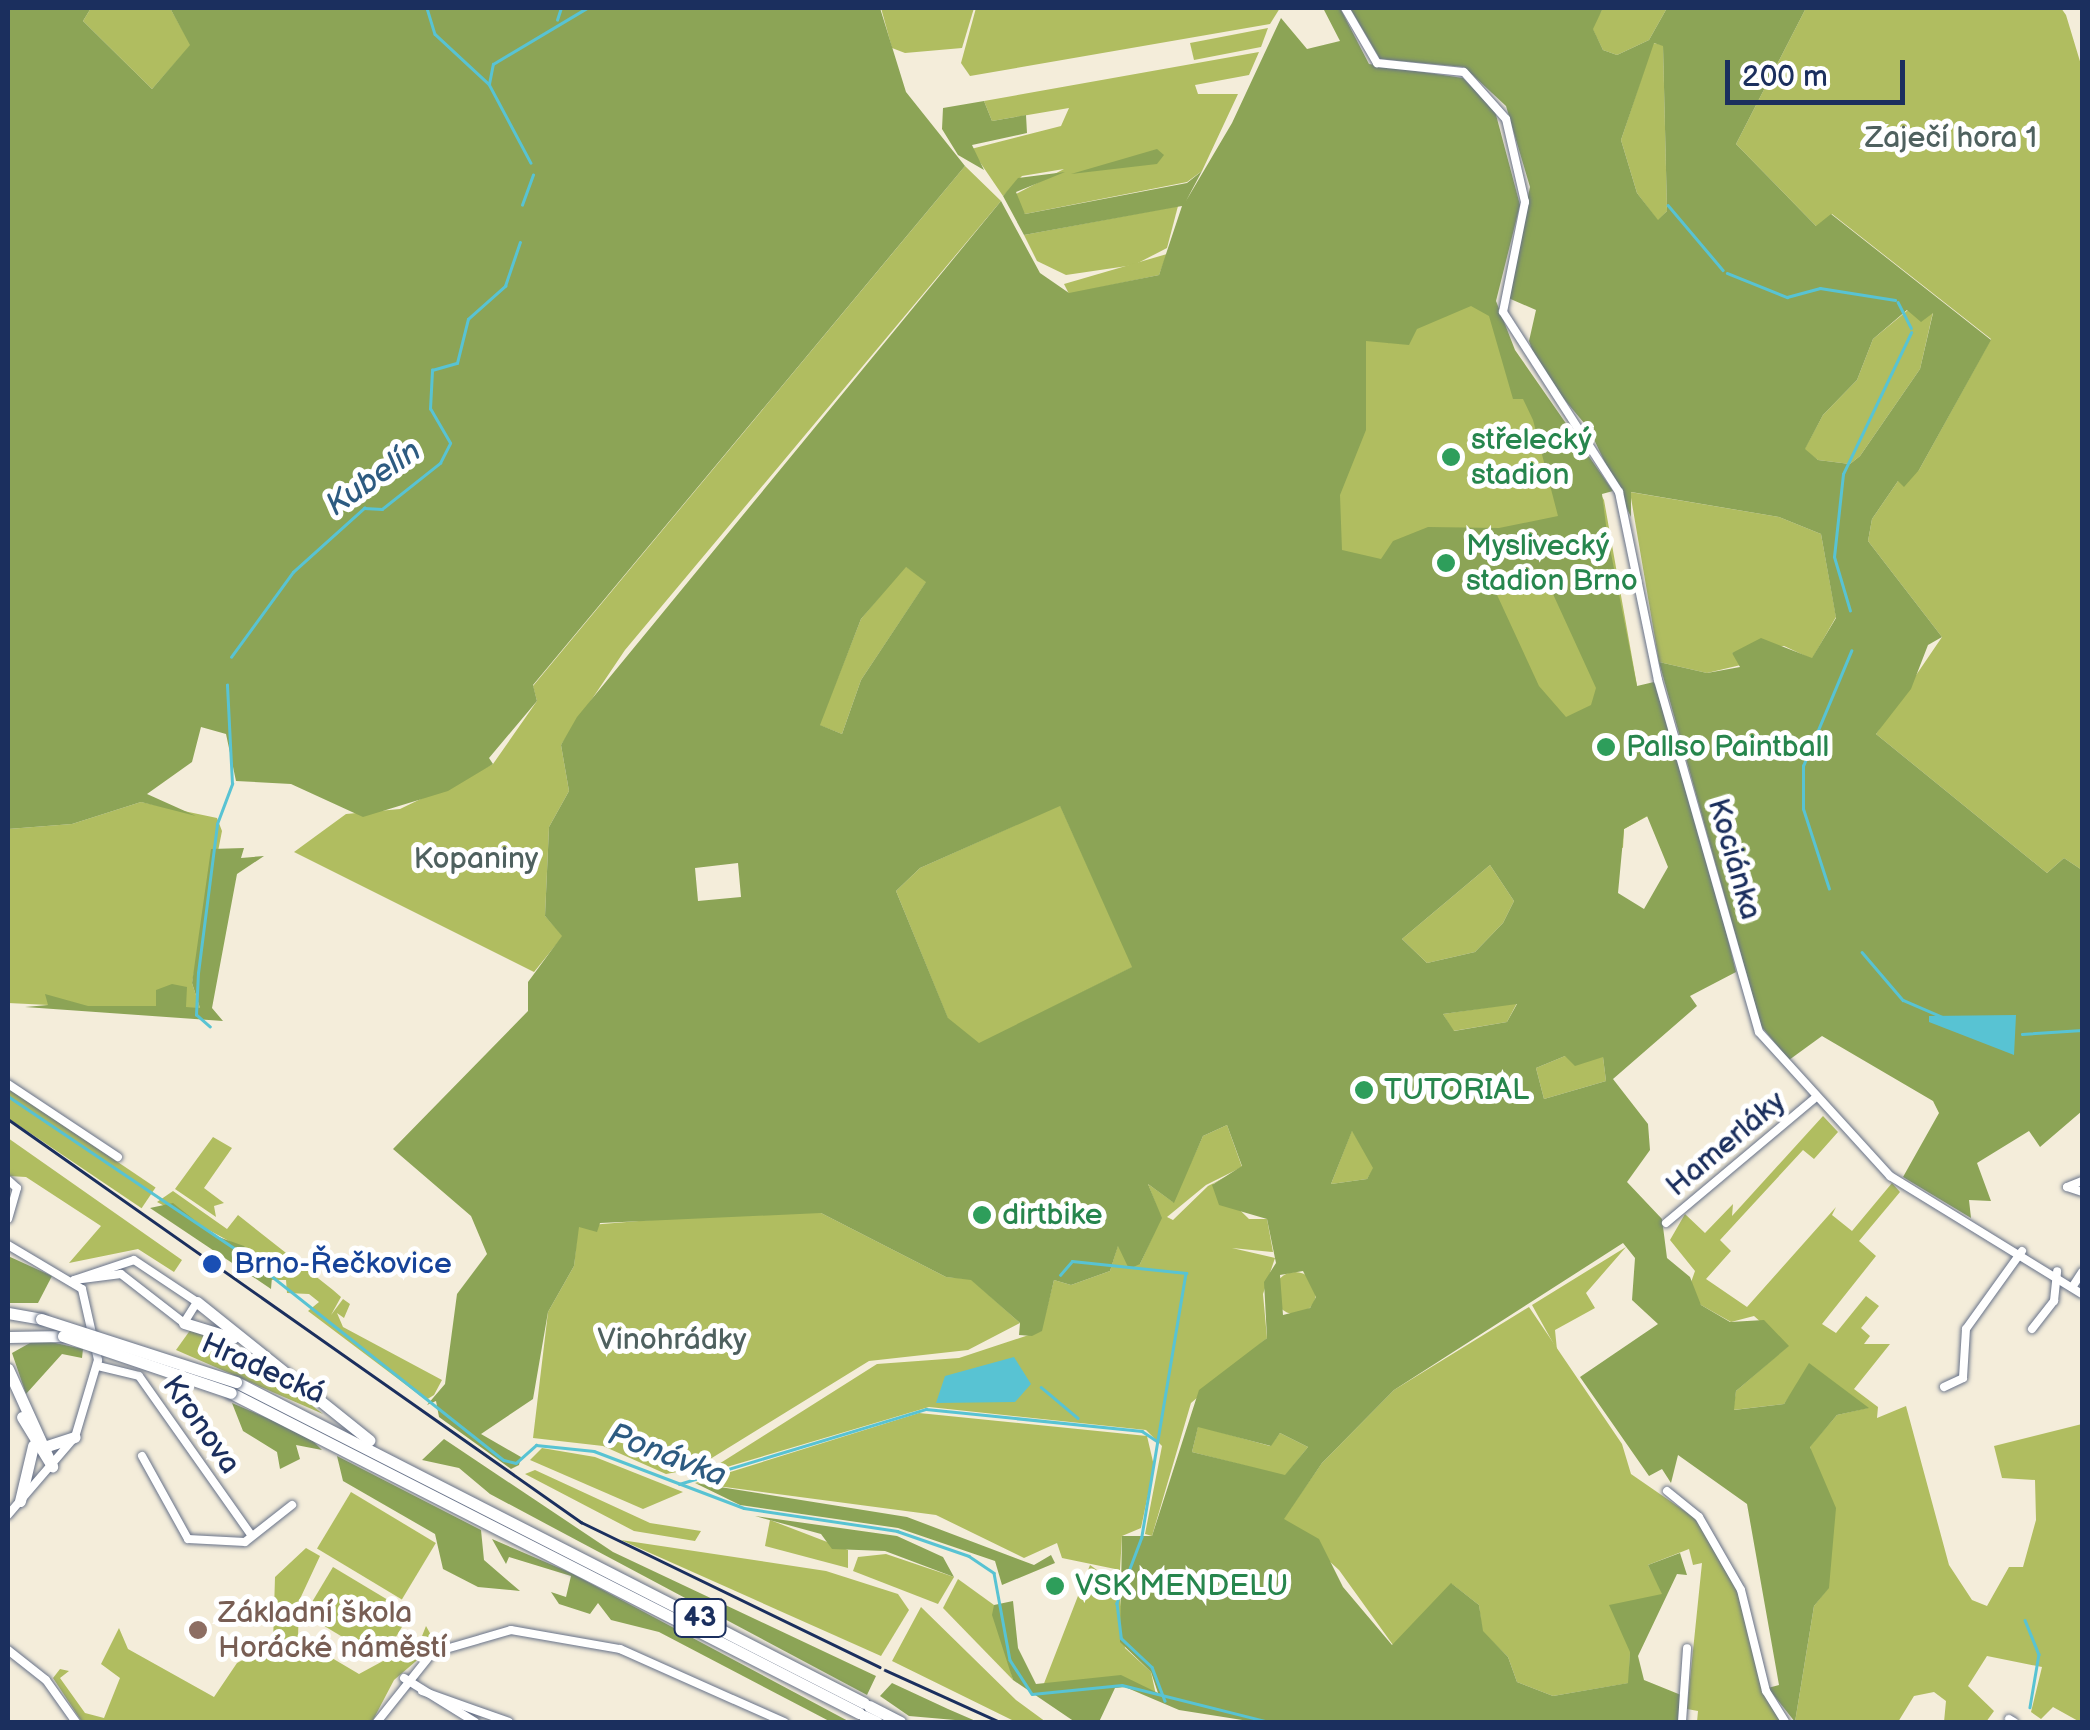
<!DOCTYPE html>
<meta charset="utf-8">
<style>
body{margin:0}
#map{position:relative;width:2090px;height:1730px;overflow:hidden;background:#f4edda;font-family:"Balsamiq Sans",sans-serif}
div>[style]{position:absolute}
.green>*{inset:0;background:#b0bd60;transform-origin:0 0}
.round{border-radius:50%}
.forest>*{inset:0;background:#8ca456}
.water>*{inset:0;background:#58c3d3}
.stream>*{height:2.5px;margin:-1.25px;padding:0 1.25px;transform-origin:1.25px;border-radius:1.25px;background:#58c3d3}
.roads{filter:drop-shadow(0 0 2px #677289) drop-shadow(0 0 2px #677289)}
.minor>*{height:8px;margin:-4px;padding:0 4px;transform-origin:4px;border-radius:4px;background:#fff}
.highway>*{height:11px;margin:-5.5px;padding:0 5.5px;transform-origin:5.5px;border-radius:5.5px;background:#fff}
.rail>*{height:2.5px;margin:-1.25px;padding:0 1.25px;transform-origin:1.25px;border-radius:1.25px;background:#1b2f5e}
.bridges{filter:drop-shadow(0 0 2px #677289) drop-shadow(0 0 2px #677289)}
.highway-bridge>*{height:11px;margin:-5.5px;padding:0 5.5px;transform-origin:5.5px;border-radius:5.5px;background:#fff}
.dots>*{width:28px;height:28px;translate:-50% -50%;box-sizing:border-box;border:5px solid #fff;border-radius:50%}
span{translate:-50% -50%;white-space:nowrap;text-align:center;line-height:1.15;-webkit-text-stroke:10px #fff;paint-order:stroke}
.shield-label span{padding:2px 8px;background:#fff;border:2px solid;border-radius:8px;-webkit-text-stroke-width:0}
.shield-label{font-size:28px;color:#1b2f5e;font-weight:700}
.park-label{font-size:30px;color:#4f615f}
.leisure-label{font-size:30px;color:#27864d}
.left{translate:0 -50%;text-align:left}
.street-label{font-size:30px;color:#1b2f5e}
.transit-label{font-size:30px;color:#164399}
.education-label{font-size:30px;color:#785e54}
.water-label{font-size:32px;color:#2d5b81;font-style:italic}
.frame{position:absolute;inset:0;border:10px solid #1b2f5e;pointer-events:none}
.scale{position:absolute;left:1725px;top:60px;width:180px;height:45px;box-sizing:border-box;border:5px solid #1b2f5e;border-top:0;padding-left:12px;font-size:30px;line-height:35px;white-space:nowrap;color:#1b2f5e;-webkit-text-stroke:8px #fff;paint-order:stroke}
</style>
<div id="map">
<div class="green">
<i style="clip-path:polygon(91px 8px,170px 8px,191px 45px,152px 89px,83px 21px)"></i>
<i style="clip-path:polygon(881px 8px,974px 8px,962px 48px,905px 53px,892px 48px)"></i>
<i style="clip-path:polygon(976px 8px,1280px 8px,1270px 24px,970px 76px,961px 63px)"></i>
<i style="clip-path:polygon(1603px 8px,1667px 8px,1649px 40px,1617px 55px,1603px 50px,1592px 28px)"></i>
<i style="clip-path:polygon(1806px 8px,2061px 8px,2066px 15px,2082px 68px,2082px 870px,2064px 858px,2047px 873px,1876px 734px,1942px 637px,1868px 541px,1872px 519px,1898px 481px,1919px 470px,1991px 339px,1832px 214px,1817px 227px,1736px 144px)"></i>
<i style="clip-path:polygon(1268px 28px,1261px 47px,1194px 60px,1190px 43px)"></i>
<i style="clip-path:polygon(1653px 43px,1663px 45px,1667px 211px,1658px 221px,1637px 193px,1621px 140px)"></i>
<i style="clip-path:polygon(1259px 52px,1249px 75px,1195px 85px,1198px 94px,1238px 94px,1202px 171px,1187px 182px,1025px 214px,1012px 196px,1064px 169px,1022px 176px,1003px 196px,971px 149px,1061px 126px,1069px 108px,992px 121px,984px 101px)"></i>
<i style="clip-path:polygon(965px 166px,1001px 201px,625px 650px,561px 745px,569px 791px,549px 827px,545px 916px,563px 936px,534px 972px,294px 852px,346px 814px,400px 809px,493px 764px,537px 701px,533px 686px)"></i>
<i style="clip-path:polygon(1362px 202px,1490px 312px,1604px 500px,1638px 691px,1648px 816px,1624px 829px,1623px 848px,1393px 777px,1262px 264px)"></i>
<i style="clip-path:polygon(1178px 206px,1167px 248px,1134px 265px,1066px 275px,1037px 261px,1024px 235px)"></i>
<i style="clip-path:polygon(1167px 254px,1159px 275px,1069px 294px,1064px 284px)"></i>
<i style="clip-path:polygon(1908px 310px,1933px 312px,1920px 369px,1860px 456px,1850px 464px,1818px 460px,1804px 450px,1823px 415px,1857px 380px,1873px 339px)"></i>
<i style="clip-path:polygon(1630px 492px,1779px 517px,1821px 534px,1836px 617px,1812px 659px,1784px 646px,1732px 653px,1745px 664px,1707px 673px,1659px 662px)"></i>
<i style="clip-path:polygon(905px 566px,927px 581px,861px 680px,842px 734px,819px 725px,861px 619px)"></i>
<i style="clip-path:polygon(141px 802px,217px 818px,222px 831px,192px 983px,200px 1008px,87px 1007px,46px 995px,49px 1005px,8px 1003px,8px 829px,72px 824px)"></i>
<i style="clip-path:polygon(1060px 805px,1133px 967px,979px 1044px,948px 1019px,896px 891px,920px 868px)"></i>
<i style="clip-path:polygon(1490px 865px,1514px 901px,1503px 923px,1475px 952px,1427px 963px,1402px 939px)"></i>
<i style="clip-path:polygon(1517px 1003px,1507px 1022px,1453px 1031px,1443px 1014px)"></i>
<i style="clip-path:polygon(1565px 1056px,1603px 1057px,1606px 1081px,1544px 1099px,1536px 1068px)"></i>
<i style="left:8px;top:1088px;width:178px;height:25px;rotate:34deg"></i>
<i style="clip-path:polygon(1823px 1116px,1838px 1132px,1814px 1159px,1803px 1150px,1720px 1240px,1731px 1251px,1706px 1279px,1747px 1307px,1836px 1207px,1832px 1215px,1852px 1231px,1892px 1183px,1900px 1192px,1859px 1241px,1876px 1256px,1822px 1324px,1836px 1333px,1866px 1296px,1879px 1306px,1861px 1328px,1870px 1336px,1864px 1344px,1890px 1344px,1854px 1389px,1878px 1407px,1877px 1418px,1906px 1406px,1949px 1565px,1972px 1600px,1987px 1606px,2009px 1567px,2023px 1567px,2036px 1520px,2035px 1480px,2002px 1478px,1994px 1446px,2082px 1424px,2082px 1720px,2080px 1722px,2053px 1707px,2041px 1719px,2031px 1712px,2042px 1667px,1987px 1656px,1968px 1686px,1994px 1711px,1986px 1722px,1944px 1722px,1946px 1701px,1934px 1692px,1914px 1696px,1898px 1722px,1795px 1722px,1814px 1606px,1829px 1587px,1810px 1446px,1837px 1415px,1867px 1408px,1801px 1380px,1784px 1404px,1733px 1410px,1736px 1391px,1788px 1346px,1754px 1316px,1731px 1322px,1701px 1305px,1689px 1288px,1695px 1271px,1670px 1240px,1685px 1214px,1705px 1233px,1733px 1204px,1732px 1216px)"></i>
<i style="clip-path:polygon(1227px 1125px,1242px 1167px,1206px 1185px,1167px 1217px,1173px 1220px,1208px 1186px,1241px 1169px,1213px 1184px,1249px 1219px,1267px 1219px,1273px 1252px,1232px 1248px,1275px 1258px,1263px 1294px,1267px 1338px,1191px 1403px,1152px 1536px,1145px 1534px,1162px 1446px,1146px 1430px,929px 1407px,703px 1474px,877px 1364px,959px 1358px,1041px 1331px,1054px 1280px,1071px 1285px,1110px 1271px,1118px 1245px,1140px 1264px,1161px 1218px,1148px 1184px,1173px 1202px,1203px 1136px)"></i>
<i style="clip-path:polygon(1352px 1130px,1374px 1168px,1367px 1179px,1331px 1184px)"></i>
<i style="clip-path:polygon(213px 1137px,232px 1148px,204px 1188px,224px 1203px,214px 1206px,216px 1217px,175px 1189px)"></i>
<i style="clip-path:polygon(8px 1138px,182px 1260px,174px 1272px,138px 1249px,69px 1263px,101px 1226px,26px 1177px,8px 1176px)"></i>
<i style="clip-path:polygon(173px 1191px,227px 1229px,238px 1215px,333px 1290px,341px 1297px,331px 1315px,343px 1299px,350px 1304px,344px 1318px,337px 1313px,343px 1327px,442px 1380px,434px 1395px,426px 1400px,308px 1311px,319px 1302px,309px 1294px,287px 1293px,286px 1280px,267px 1280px,240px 1247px,157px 1202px)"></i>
<i style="clip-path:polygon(787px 1209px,821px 1213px,946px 1277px,971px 1279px,1020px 1323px,968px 1350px,869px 1361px,694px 1469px,666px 1474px,603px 1446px,533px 1438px,548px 1312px,574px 1266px,578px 1226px)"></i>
<i style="clip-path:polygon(1626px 1247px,1586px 1293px,1595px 1308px,1555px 1330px,1557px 1350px,1532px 1305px)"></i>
<i class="round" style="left:1274px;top:1272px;width:42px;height:42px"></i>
<i style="clip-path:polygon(1529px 1307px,1622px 1444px,1631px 1474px,1699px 1521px,1734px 1582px,1781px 1722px,1697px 1722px,1698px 1711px,1687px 1709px,1702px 1563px,1693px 1565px,1689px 1549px,1648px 1565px,1663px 1594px,1630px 1652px,1629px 1683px,1553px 1696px,1517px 1682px,1508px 1657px,1482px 1631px,1479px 1605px,1452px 1584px,1393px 1645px,1339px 1570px,1283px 1519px,1322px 1463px,1394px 1390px)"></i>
<i style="clip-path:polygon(191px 1329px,226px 1339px,323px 1414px,176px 1350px)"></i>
<i style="clip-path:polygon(919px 1413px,1147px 1436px,1154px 1466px,1141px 1528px,1122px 1536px,1120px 1570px,1062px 1558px,1057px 1543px,1024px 1558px,936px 1515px,695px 1483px)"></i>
<i style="clip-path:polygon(1198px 1426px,1270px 1446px,1280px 1433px,1308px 1447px,1285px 1476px,1192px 1452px)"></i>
<i style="clip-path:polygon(542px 1448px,595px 1457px,683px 1492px,643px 1509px,530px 1460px)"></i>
<i style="clip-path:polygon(535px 1470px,650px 1523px,701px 1531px,695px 1541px,634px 1531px,525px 1474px)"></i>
<i style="left:351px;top:1492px;width:99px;height:66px;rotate:31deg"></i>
<i style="clip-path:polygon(770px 1520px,848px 1550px,848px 1568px,765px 1546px)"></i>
<i style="clip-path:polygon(621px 1540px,826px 1571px,898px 1594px,909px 1610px,881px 1656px)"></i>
<i style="clip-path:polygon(306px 1548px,320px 1556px,299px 1601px,298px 1638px,359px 1674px,420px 1641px,426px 1626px,436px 1644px,394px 1680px,372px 1722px,82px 1722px,53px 1678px,60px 1669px,69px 1671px,60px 1678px,85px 1713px,104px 1718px,120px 1678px,101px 1664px,119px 1628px,128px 1649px,214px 1697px,237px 1663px,273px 1644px,275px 1577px)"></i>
<i style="clip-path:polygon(886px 1554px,954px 1577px,938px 1604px,853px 1571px,858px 1557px)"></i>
<i style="clip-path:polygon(1090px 1565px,1119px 1586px,1125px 1648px,1151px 1672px,1156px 1695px,1127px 1681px,1043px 1686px)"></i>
<i style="left:333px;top:1567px;width:90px;height:55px;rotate:31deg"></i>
<i style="clip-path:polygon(958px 1579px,994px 1605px,1013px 1680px,943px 1608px)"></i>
<i style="clip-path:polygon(921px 1607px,1016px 1700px,1046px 1722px,1016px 1722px,892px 1661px)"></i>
</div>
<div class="forest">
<i style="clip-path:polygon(8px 8px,91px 8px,83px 21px,152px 89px,190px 45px,170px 8px,880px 8px,906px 92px,965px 166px,533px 685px,537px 701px,489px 758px,493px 764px,448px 791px,363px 817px,291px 784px,236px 781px,226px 734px,201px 727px,192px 762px,147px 794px,196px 816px,141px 802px,72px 824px,8px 829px)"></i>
<i style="clip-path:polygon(evenodd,1323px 8px,1340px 8px,1369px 64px,1463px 78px,1495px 111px,1520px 205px,1496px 301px,1515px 350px,1613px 491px,1602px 494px,1607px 533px,1637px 686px,1654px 682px,1704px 841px,1736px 972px,1690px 996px,1697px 1006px,1613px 1079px,1648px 1124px,1650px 1150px,1627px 1182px,1662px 1219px,1667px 1258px,1690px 1277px,1701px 1305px,1730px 1322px,1764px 1320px,1789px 1346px,1736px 1391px,1734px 1410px,1784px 1404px,1809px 1363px,1869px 1408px,1837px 1415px,1810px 1447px,1836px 1508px,1829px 1588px,1814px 1606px,1795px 1722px,1768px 1688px,1779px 1685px,1747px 1504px,1678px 1455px,1671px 1483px,1662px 1469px,1649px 1476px,1580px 1377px,1658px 1324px,1632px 1300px,1635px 1258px,1623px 1243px,1394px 1390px,1322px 1463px,1284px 1519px,1319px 1539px,1343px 1587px,1392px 1645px,1451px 1583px,1479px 1605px,1483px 1631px,1508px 1657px,1517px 1682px,1553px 1696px,1628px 1683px,1630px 1652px,1609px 1605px,1662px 1594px,1648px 1565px,1680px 1553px,1687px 1575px,1677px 1574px,1638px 1656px,1644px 1680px,1681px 1695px,1679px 1722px,1255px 1722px,1179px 1710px,1125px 1687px,1115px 1688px,1099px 1722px,1075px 1722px,1013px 1680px,992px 1615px,994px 1605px,1013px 1601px,1018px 1648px,1036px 1684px,1121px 1675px,1158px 1693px,1151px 1672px,1120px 1642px,1122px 1536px,1152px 1536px,1199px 1390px,1267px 1338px,1264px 1282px,1276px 1263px,1267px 1219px,1219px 1205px,1212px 1185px,1242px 1166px,1227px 1125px,1203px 1136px,1174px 1203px,1148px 1184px,1162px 1218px,1140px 1264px,1129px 1269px,1118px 1246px,1110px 1271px,1071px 1285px,1054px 1280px,1042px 1331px,1032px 1336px,1019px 1335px,1020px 1323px,971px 1280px,946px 1277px,821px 1213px,600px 1223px,597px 1232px,579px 1227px,574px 1266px,548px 1312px,533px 1399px,481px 1434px,521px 1457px,519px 1465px,511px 1469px,439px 1417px,436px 1401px,427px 1405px,445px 1384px,457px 1294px,487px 1254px,471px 1216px,393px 1149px,528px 1011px,528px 982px,562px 936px,545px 916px,549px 827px,569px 791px,561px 745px,577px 717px,1001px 201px,1040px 273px,1069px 293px,1159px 275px,1182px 206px,1024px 235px,1003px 196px,1018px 178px,1065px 172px,1016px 192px,1025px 214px,1187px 183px,1202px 171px,1186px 201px,1232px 123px,1281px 18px,1307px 49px,1340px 41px,1323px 8px,1471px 306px,1489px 316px,1513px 399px,1523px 399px,1533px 420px,1558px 516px,1499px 528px,1428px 527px,1393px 541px,1381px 559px,1342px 550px,1340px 495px,1366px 430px,1366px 341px,1409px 345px,1417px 329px,1471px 306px,1323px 8px,906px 567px,926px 582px,861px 680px,842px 734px,820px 725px,861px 619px,906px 567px,1323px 8px,1507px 571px,1547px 581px,1596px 688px,1591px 705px,1566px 717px,1539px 686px,1492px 584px,1507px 571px,1323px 8px,1060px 806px,1132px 967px,979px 1043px,948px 1018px,896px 891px,920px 868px,1060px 806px,1323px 8px,1647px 816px,1668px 867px,1644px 909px,1618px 893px,1624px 829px,1647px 816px,1323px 8px,738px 863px,741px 897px,698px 901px,695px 868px,738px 863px,1323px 8px,1490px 865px,1514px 901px,1503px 923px,1475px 952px,1427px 963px,1402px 939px,1490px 865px,1323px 8px,1517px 1004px,1507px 1022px,1454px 1031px,1443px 1014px,1517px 1004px,1323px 8px,1565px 1056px,1575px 1066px,1603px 1057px,1606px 1081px,1544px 1099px,1536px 1068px,1565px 1056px,1323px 8px,1352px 1131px,1373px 1168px,1367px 1179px,1331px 1184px,1352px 1131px,1323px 8px,1303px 1271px,1316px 1297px,1310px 1308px,1283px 1315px,1280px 1275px,1303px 1271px,1323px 8px,1198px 1427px,1271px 1446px,1280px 1433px,1308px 1447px,1285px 1475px,1192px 1452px,1198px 1427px)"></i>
<i style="clip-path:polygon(evenodd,1350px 8px,1603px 8px,1593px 29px,1603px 50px,1617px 55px,1649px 40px,1667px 8px,1806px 8px,1736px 144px,1816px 226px,1831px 214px,1991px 340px,1919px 470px,1904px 487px,1898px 481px,1872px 519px,1868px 541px,1942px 637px,1928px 645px,1911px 689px,1876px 734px,2047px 873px,2064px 858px,2082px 870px,2082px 1111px,2040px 1147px,2029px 1131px,1977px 1163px,1991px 1201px,1969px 1200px,1971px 1218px,1903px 1177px,1939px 1113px,1933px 1101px,1822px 1036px,1789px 1060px,1761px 1026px,1659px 662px,1707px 673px,1740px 667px,1732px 653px,1761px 638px,1812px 658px,1836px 618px,1821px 534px,1779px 517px,1631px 492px,1631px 517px,1589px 429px,1539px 369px,1529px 341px,1536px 310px,1506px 297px,1530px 187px,1506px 106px,1464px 67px,1380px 59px,1350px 8px,1654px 43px,1663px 46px,1667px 211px,1658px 220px,1637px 193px,1621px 140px,1654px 43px,1350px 8px,1907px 310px,1921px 322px,1933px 313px,1920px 369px,1860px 456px,1850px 464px,1818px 460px,1805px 449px,1823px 415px,1857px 380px,1873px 339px,1907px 310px)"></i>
<i style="clip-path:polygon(984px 101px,992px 121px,1026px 115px,1027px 133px,972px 145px,984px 170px,958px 155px,942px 129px,943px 108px)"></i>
<i style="clip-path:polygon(1157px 149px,1164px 155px,1157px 164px,1071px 174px)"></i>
<i style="clip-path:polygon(244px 848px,241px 858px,264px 856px,237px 874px,212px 1008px,223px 1021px,25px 1007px,48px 1005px,45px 994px,88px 1006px,156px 1006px,156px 990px,172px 984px,187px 987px,186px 1007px,200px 1008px,192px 983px,211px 849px)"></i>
<i style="clip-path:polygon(173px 1203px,213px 1235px,244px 1246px,272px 1277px,271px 1289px,150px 1208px)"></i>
<i style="clip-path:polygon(8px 1256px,52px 1276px,38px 1303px,8px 1303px)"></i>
<i style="clip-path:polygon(37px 1339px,83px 1349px,82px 1358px,62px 1354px,26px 1394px,12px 1353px)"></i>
<i style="clip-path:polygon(232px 1403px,307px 1435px,322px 1450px,296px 1445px,300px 1459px,280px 1469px,277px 1452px,243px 1431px)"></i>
<i style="clip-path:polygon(444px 1439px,613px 1552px,876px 1676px,867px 1695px,490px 1494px,459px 1468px,422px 1460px)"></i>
<i style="clip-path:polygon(337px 1456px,481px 1530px,484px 1560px,520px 1591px,478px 1587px,443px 1569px,435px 1534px,343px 1481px)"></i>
<i style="clip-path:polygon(695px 1483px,907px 1517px,1034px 1565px,1051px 1555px,1055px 1563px,1002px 1585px,995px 1561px,898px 1528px,740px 1505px)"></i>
<i style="clip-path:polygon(755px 1516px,897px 1536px,943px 1557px,954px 1577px,885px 1551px,832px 1549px,821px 1534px)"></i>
<i style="clip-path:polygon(492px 1539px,571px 1573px,850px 1722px,831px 1722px,659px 1632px,611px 1620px,598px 1603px,590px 1614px,559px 1604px,551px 1592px,566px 1597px,571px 1576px,509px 1557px,506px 1564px)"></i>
<i style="clip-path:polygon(892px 1683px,948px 1709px,978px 1722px,909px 1716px,880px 1696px)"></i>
</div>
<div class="water">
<i style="clip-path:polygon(2016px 1015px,2014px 1055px,1929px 1022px,1929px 1016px)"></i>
<i style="clip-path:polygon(1014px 1357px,1031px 1384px,1015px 1402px,936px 1403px,945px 1376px)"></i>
</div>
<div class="stream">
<i style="left:427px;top:8px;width:27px;rotate:73deg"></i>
<i style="left:435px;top:34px;width:74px;rotate:42.8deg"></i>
<i style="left:489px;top:84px;width:89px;rotate:62deg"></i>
<i style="left:557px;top:20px;width:13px;rotate:-72deg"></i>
<i style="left:489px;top:84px;width:20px;rotate:-79deg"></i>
<i style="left:493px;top:64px;width:109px;rotate:-30.8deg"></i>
<i style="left:522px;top:205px;width:32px;rotate:-70deg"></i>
<i style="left:1668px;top:205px;width:85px;rotate:49.8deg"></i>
<i style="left:1727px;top:273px;width:65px;rotate:21.8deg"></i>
<i style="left:1787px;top:297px;width:34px;rotate:-15deg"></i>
<i style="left:1820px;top:288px;width:76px;rotate:9.1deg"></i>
<i style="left:1898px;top:302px;width:29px;rotate:63deg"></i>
<i style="left:1850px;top:611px;width:56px;rotate:-106.5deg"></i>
<i style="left:1834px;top:557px;width:83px;rotate:-83.8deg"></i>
<i style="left:1843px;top:474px;width:157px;rotate:-64.3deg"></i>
<i style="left:231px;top:657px;width:105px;rotate:-53.9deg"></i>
<i style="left:293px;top:572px;width:96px;rotate:-42deg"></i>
<i style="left:364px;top:508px;width:18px;rotate:3deg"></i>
<i style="left:382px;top:509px;width:74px;rotate:-38.4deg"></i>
<i style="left:440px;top:463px;width:22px;rotate:-63deg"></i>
<i style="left:450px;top:443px;width:39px;rotate:-120deg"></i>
<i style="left:430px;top:409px;width:39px;rotate:-87deg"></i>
<i style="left:432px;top:370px;width:26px;rotate:-16deg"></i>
<i style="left:457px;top:363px;width:45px;rotate:-76deg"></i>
<i style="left:468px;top:319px;width:50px;rotate:-41.7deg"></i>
<i style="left:505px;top:286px;width:46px;rotate:-71.2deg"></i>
<i style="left:1829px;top:889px;width:84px;rotate:-108deg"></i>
<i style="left:1803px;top:809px;width:43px;rotate:-90deg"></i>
<i style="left:1803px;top:766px;width:125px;rotate:-67.3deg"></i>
<i style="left:1862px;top:952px;width:63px;rotate:49.5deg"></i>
<i style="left:1903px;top:1000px;width:46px;rotate:23.2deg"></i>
<i style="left:210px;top:1027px;width:18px;rotate:-139deg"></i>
<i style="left:196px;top:1015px;width:42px;rotate:-87.3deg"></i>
<i style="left:198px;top:973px;width:150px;rotate:-82.7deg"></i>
<i style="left:217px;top:824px;width:43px;rotate:-69.4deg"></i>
<i style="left:232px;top:784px;width:99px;rotate:-92.9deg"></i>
<i style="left:2022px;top:1034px;width:60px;rotate:-3.8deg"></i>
<i style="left:8px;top:1096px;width:285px;rotate:33.9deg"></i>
<i style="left:245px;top:1255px;width:330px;rotate:38.4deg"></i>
<i style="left:504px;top:1460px;width:12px;rotate:14deg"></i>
<i style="left:516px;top:1463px;width:27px;rotate:-42deg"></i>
<i style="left:536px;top:1445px;width:58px;rotate:5.9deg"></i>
<i style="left:594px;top:1451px;width:160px;rotate:20.8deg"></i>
<i style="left:744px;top:1508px;width:155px;rotate:8.5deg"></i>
<i style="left:897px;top:1531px;width:76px;rotate:19.1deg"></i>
<i style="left:969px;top:1556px;width:30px;rotate:34deg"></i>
<i style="left:994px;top:1573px;width:88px;rotate:79.6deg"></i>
<i style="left:1010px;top:1660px;width:40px;rotate:57.1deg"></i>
<i style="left:1032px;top:1694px;width:90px;rotate:-5.7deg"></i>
<i style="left:1122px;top:1685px;width:152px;rotate:14.1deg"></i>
<i style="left:1060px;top:1275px;width:18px;rotate:-49deg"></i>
<i style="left:1072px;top:1261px;width:115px;rotate:6deg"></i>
<i style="left:1186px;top:1273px;width:268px;rotate:99.5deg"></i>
<i style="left:1142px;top:1537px;width:71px;rotate:110.7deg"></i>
<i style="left:1117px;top:1603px;width:35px;rotate:83deg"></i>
<i style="left:1121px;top:1638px;width:42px;rotate:43.1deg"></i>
<i style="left:1152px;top:1667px;width:36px;rotate:69deg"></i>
<i style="left:1041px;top:1387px;width:48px;rotate:40deg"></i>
<i style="left:679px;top:1484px;width:258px;rotate:-16.9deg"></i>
<i style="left:926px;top:1409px;width:217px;rotate:5.8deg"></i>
<i style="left:1142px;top:1431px;width:18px;rotate:34deg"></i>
<i style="left:2025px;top:1620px;width:37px;rotate:68deg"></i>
<i style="left:2039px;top:1654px;width:54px;rotate:99.6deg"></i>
</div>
<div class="roads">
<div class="minor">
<i style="left:1345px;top:8px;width:64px;rotate:59.8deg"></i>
<i style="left:1377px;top:63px;width:87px;rotate:5.9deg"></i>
<i style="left:1464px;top:72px;width:63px;rotate:48.2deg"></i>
<i style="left:1506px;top:119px;width:85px;rotate:77.1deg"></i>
<i style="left:1525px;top:202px;width:112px;rotate:101.3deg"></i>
<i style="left:1503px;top:312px;width:214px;rotate:57.2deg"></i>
<i style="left:1619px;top:492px;width:192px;rotate:78.3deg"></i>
<i style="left:1658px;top:680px;width:366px;rotate:74deg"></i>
<i style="left:1759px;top:1032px;width:195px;rotate:47.7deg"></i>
<i style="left:1890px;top:1176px;width:225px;rotate:31.6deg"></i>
<i style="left:8px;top:1084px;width:132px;rotate:33.6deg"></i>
<i style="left:8px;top:1180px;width:12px;rotate:42deg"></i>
<i style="left:17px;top:1188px;width:32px;rotate:106deg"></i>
<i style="left:2082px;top:1181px;width:16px;rotate:158deg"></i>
<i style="left:2067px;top:1187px;width:16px;rotate:18deg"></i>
<i style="left:1666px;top:1223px;width:193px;rotate:-40deg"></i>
<i style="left:8px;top:1245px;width:86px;rotate:30.7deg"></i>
<i style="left:82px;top:1289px;width:73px;rotate:77.3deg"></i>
<i style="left:98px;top:1360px;width:80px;rotate:106.6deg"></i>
<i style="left:75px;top:1437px;width:103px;rotate:130.7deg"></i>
<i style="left:134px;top:1260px;width:76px;rotate:33.7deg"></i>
<i style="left:197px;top:1302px;width:25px;rotate:122deg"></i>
<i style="left:184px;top:1323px;width:80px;rotate:-142.1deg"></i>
<i style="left:121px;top:1274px;width:47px;rotate:172.7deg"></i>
<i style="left:74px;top:1280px;width:63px;rotate:-18.4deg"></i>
<i style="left:2073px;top:1286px;width:17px;rotate:-57deg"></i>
<i style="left:2032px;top:1329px;width:36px;rotate:-52deg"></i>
<i style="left:2054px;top:1301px;width:30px;rotate:-84deg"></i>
<i style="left:98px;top:1366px;width:42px;rotate:13.7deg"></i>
<i style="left:139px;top:1376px;width:194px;rotate:54.8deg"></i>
<i style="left:1944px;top:1387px;width:21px;rotate:-25deg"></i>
<i style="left:1963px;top:1378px;width:49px;rotate:-86.5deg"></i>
<i style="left:1966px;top:1329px;width:96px;rotate:-54.3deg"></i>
<i style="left:142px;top:1456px;width:95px;rotate:61deg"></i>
<i style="left:188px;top:1539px;width:57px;rotate:3deg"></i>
<i style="left:245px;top:1542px;width:60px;rotate:-38.2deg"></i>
<i style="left:1667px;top:1491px;width:41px;rotate:39.1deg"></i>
<i style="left:1699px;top:1517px;width:84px;rotate:60.1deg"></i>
<i style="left:1741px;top:1590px;width:104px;rotate:76.1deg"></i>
<i style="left:1766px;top:1691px;width:36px;rotate:58deg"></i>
<i style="left:8px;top:1650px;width:48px;rotate:38.3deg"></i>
<i style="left:46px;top:1680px;width:52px;rotate:54.5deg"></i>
<i style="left:404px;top:1678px;width:84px;rotate:31.8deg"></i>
<i style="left:422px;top:1691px;width:92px;rotate:19.6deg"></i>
<i style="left:2009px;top:1719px;width:6px;rotate:31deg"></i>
<i style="left:377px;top:1722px;width:88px;rotate:-51.4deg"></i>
<i style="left:432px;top:1653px;width:82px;rotate:-16.2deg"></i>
<i style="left:511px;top:1630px;width:111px;rotate:9.9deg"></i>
<i style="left:620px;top:1649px;width:180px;rotate:24deg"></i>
<i style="left:1682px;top:1722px;width:74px;rotate:-86.1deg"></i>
</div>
<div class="highway">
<i style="left:197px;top:1302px;width:221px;rotate:38.7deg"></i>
<i style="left:8px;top:1313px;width:34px;rotate:10deg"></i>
<i style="left:184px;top:1323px;width:51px;rotate:17deg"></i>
<i style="left:8px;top:1337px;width:55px;rotate:-1deg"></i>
<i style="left:8px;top:1369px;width:107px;rotate:65.6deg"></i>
<i style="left:236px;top:1382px;width:705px;rotate:27.07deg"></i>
<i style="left:231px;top:1393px;width:705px;rotate:27deg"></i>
<i style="left:22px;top:1417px;width:57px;rotate:58.5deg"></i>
<i style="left:47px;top:1446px;width:29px;rotate:-18deg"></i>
<i style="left:20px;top:1501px;width:57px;rotate:-76.7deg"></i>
<i style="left:869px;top:1706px;width:35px;rotate:27deg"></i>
<i style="left:864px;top:1716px;width:14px;rotate:25deg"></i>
</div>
</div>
<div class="rail">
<i style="left:8px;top:1119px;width:701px;rotate:35.12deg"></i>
<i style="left:581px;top:1522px;width:332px;rotate:25.9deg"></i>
<i style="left:885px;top:1670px;width:126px;rotate:24.3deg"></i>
</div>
<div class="bridges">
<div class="highway-bridge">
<i style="left:41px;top:1319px;width:205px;rotate:17.9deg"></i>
<i style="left:63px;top:1336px;width:177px;rotate:18.7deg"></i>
</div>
</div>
<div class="dots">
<i style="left:1451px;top:457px;background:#2e9e5b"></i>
<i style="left:1446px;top:563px;background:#2e9e5b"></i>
<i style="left:1606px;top:747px;background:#2e9e5b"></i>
<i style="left:1364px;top:1090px;background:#2e9e5b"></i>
<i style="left:982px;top:1215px;background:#2e9e5b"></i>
<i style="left:212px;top:1264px;background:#1a4fb4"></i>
<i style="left:1055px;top:1586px;background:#2e9e5b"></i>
<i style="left:198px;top:1630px;background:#8d6e63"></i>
</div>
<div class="shield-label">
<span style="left:700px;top:1618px">43</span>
</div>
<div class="park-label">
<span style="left:1951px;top:138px">Zaječí hora 1</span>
<span style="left:476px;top:859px">Kopaniny</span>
<span style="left:672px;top:1340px">Vinohrádky</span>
</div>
<div class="leisure-label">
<span class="left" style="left:1471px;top:457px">střelecký<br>stadion</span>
<span class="left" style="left:1466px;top:563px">Myslivecký<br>stadion Brno</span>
<span class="left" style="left:1626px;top:747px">Pallso Paintball</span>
<span class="left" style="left:1384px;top:1090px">TUTORIAL</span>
<span class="left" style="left:1002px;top:1215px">dirtbike</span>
<span class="left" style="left:1075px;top:1586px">VSK MENDELU</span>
</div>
<div class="street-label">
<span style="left:1734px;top:859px;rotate:74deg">Kociánka</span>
<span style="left:1726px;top:1144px;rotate:-40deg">Hamerláky</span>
<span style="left:263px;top:1369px;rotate:24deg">Hradecká</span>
<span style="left:201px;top:1425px;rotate:55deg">Kronova</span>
</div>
<div class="transit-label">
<span class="left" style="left:234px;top:1264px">Brno-Řečkovice</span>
</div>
<div class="education-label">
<span class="left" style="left:218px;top:1630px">Základní škola<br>Horácké náměstí</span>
</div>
<div class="water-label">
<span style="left:374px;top:479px;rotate:-35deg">Kubelín</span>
<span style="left:667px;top:1456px;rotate:21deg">Ponávka</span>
</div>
<div class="frame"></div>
<div class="scale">200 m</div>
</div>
